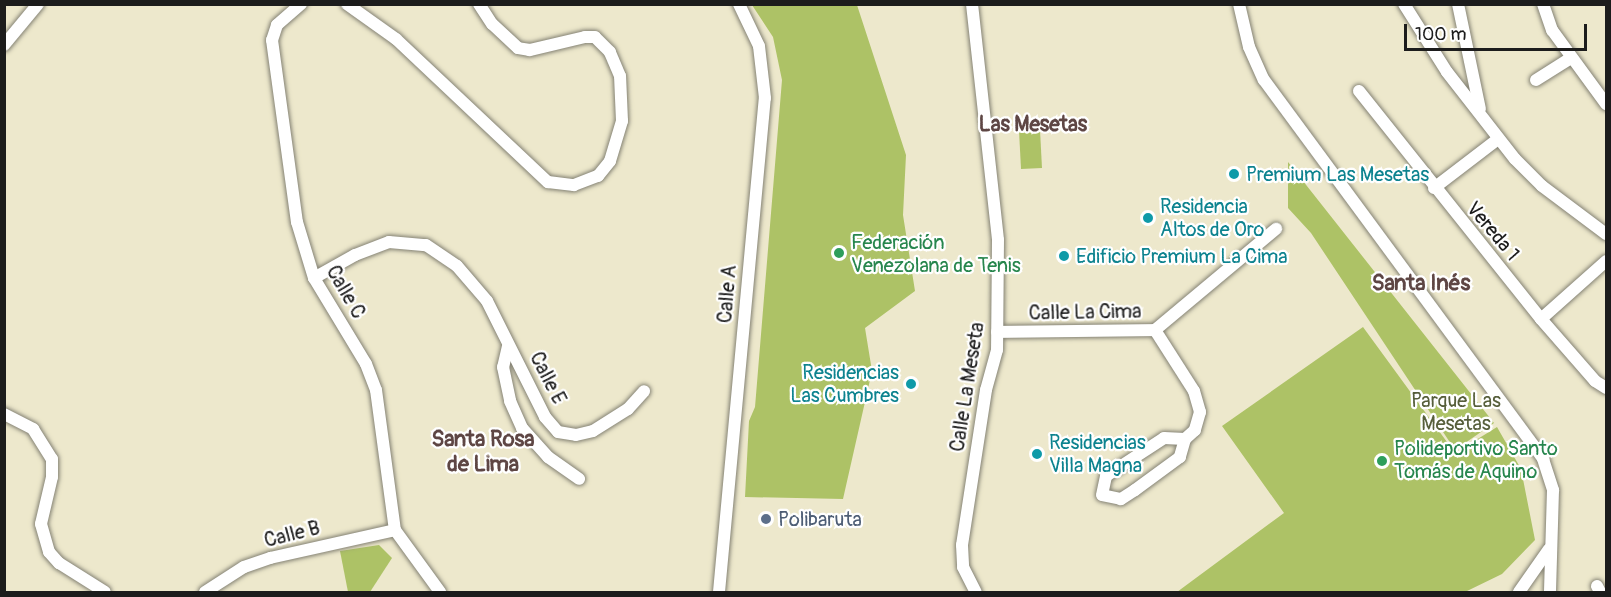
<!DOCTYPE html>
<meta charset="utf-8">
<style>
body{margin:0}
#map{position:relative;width:1611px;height:597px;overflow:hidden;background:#ede8cc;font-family:Pangolin,sans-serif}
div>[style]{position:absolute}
.green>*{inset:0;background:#adc266;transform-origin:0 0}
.roads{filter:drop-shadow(0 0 2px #848274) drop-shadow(0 0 2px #848274)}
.minor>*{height:12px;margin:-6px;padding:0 6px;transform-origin:6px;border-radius:6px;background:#fff}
.dots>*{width:16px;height:16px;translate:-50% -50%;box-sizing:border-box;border:3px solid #fff;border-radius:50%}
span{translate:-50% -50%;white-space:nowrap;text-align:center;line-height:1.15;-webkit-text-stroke:4.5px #fff;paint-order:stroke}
.culture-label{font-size:20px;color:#0d838f}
.left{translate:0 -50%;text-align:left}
.right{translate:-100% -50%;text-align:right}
.street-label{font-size:20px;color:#1c1c1c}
.leisure-label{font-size:20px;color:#27864d}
.park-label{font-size:20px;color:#565e3a}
.service-label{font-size:20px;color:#4e5e75}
.neighbourhood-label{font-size:21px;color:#5e4644;font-weight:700}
.quarter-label{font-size:22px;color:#5e4644;font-weight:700}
.frame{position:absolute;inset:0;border:6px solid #1c1c1c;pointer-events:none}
.scale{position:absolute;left:1404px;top:24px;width:183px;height:27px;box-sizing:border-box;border:3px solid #1c1c1c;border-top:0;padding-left:8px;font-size:18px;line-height:21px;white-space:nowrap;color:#1c1c1c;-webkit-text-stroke:4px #fff;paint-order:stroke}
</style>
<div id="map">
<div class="green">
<i style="clip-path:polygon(752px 5px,857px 5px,906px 155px,903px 215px,915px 291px,865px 328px,872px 371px,843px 499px,745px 497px,749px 421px,755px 407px,782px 80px,773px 37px)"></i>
<i style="left:1040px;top:130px;width:38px;height:21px;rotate:87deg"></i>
<i style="clip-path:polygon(1288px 162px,1494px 423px,1455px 450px,1311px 233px,1288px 208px)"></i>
<i style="clip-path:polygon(1363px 327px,1455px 453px,1497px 427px,1521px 469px,1535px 540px,1502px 574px,1465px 592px,1177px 592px,1284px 513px,1222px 426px)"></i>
<i style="clip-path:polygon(379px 545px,392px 558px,370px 592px,348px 592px,340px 551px)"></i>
</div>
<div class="roads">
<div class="minor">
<i style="left:301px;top:4px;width:32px;rotate:139deg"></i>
<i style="left:277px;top:25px;width:16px;rotate:108deg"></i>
<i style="left:272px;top:40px;width:184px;rotate:82.2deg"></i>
<i style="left:297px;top:222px;width:59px;rotate:73.1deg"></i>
<i style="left:314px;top:278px;width:100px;rotate:58.8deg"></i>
<i style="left:366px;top:364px;width:28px;rotate:69deg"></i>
<i style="left:376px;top:390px;width:141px;rotate:82.3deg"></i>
<i style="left:395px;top:530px;width:77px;rotate:54deg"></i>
<i style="left:347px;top:4px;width:60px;rotate:35.5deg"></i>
<i style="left:396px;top:39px;width:209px;rotate:43.3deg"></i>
<i style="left:548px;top:182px;width:26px;rotate:7deg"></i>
<i style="left:574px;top:185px;width:26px;rotate:-21deg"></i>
<i style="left:598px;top:176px;width:19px;rotate:-51deg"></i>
<i style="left:610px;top:161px;width:42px;rotate:-73.3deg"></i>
<i style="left:622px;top:121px;width:45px;rotate:-92.5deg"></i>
<i style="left:620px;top:76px;width:26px;rotate:-113deg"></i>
<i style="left:610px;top:52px;width:21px;rotate:-135deg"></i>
<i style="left:595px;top:37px;width:10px;rotate:180deg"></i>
<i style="left:585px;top:37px;width:57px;rotate:166.7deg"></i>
<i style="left:530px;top:50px;width:12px;rotate:-171deg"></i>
<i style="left:518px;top:48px;width:35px;rotate:-137deg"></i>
<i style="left:492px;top:24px;width:24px;rotate:-123deg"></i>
<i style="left:972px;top:4px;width:237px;rotate:83.7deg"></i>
<i style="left:998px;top:240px;width:110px;rotate:90.5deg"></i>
<i style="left:997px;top:350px;width:41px;rotate:105.4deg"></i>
<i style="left:986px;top:390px;width:157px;rotate:98.8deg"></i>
<i style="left:962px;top:545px;width:22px;rotate:87deg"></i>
<i style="left:963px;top:567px;width:28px;rotate:63deg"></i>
<i style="left:1239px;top:4px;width:44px;rotate:76.9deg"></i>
<i style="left:1249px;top:47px;width:36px;rotate:66deg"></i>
<i style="left:1264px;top:80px;width:471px;rotate:53.6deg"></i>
<i style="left:1543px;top:459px;width:33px;rotate:72deg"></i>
<i style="left:1553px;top:490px;width:102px;rotate:91.7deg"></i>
<i style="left:1404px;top:4px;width:80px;rotate:57.7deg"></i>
<i style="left:1447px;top:72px;width:110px;rotate:52deg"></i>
<i style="left:1515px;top:159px;width:38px;rotate:45deg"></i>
<i style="left:1542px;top:186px;width:80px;rotate:36.9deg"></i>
<i style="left:1458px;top:4px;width:107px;rotate:78.2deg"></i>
<i style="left:1543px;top:4px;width:28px;rotate:71deg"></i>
<i style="left:1552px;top:30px;width:92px;rotate:53.9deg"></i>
<i style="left:4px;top:45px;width:53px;rotate:-50.3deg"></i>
<i style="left:1536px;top:80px;width:41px;rotate:-32.2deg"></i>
<i style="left:1359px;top:91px;width:292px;rotate:51.4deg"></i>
<i style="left:1541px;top:319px;width:82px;rotate:48.9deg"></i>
<i style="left:1595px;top:381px;width:13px;rotate:32deg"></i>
<i style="left:1434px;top:188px;width:81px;rotate:-37.4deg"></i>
<i style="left:314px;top:278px;width:47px;rotate:-29.3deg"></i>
<i style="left:355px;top:255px;width:36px;rotate:-21deg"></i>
<i style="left:389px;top:242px;width:37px;rotate:5deg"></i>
<i style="left:426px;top:245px;width:37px;rotate:34deg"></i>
<i style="left:457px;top:266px;width:46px;rotate:49.4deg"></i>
<i style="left:487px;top:301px;width:130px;rotate:63.4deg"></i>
<i style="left:545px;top:417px;width:20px;rotate:49deg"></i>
<i style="left:558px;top:432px;width:18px;rotate:9deg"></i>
<i style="left:576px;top:435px;width:17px;rotate:-13deg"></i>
<i style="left:593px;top:431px;width:41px;rotate:-32.2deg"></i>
<i style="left:628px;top:409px;width:24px;rotate:-48deg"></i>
<i style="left:1541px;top:319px;width:87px;rotate:-41.7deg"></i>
<i style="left:1155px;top:330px;width:72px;rotate:57.4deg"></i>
<i style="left:1194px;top:391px;width:22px;rotate:74deg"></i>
<i style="left:1200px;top:412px;width:19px;rotate:106deg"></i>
<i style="left:1195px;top:430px;width:13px;rotate:138deg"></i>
<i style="left:1185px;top:439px;width:19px;rotate:106deg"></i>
<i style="left:1180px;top:457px;width:56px;rotate:143.7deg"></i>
<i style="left:1135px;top:490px;width:17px;rotate:147deg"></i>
<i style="left:1121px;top:499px;width:19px;rotate:-168deg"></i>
<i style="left:1102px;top:495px;width:19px;rotate:-78deg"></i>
<i style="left:1106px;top:476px;width:69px;rotate:-33.2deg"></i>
<i style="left:1164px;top:438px;width:21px;rotate:3deg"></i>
<i style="left:1155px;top:330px;width:158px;rotate:-39.9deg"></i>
<i style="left:997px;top:332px;width:158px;rotate:-0.7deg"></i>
<i style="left:508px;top:346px;width:22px;rotate:103deg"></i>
<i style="left:503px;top:367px;width:35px;rotate:78deg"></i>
<i style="left:510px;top:401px;width:30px;rotate:66deg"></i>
<i style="left:522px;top:428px;width:39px;rotate:48deg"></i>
<i style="left:548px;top:457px;width:38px;rotate:35deg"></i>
<i style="left:4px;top:414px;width:33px;rotate:27deg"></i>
<i style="left:33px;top:429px;width:36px;rotate:58deg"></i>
<i style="left:52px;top:459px;width:18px;rotate:90deg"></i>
<i style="left:52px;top:477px;width:48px;rotate:103.2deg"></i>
<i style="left:41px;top:524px;width:29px;rotate:74deg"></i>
<i style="left:49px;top:552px;width:15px;rotate:48deg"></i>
<i style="left:59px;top:563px;width:54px;rotate:32.2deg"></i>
<i style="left:1597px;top:586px;width:7px;rotate:63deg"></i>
<i style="left:205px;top:592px;width:46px;rotate:-32.7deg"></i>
<i style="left:244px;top:567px;width:28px;rotate:-19deg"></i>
<i style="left:270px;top:558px;width:128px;rotate:-12.6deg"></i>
<i style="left:719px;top:592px;width:496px;rotate:-84.7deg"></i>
<i style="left:765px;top:98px;width:52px;rotate:-96.6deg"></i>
<i style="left:759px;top:46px;width:47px;rotate:-115.5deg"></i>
<i style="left:1519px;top:592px;width:52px;rotate:-55.1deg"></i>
</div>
</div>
<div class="dots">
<i style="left:1234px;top:174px;background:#0f9aa8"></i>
<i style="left:1148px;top:218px;background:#0f9aa8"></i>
<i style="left:839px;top:253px;background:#2e9e5b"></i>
<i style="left:1064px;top:256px;background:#0f9aa8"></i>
<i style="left:911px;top:384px;background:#0f9aa8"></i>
<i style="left:1037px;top:454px;background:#0f9aa8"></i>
<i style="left:1382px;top:461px;background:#2e9e5b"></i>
<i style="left:766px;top:519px;background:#5c6f8a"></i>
</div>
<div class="culture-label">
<span class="left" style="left:1246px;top:174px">Premium Las Mesetas</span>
<span class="left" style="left:1160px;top:218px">Residencia<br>Altos de Oro</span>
<span class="left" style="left:1076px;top:256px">Edificio Premium La Cima</span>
<span class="right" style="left:899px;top:384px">Residencias<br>Las Cumbres</span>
<span class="left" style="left:1049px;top:454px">Residencias<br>Villa Magna</span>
</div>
<div class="street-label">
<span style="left:1493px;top:231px;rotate:50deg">Vereda 1</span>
<span style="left:346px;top:292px;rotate:60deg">Calle C</span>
<span style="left:727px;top:294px;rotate:-85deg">Calle A</span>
<span style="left:1085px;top:312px;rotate:-1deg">Calle La Cima</span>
<span style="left:548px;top:378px;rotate:63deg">Calle E</span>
<span style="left:967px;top:387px;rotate:-81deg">Calle La Meseta</span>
<span style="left:292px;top:534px;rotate:-14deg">Calle B</span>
</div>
<div class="leisure-label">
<span class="left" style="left:851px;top:254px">Federación<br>Venezolana de Tenis</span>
<span class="left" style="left:1394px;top:460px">Polideportivo Santo<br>Tomás de Aquino</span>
</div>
<div class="park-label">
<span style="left:1456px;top:412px">Parque Las<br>Mesetas</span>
</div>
<div class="service-label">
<span class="left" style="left:778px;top:519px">Polibaruta</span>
</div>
<div class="neighbourhood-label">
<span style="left:1033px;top:125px">Las Mesetas</span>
</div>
<div class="quarter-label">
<span style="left:1421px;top:284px">Santa Inés</span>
<span style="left:483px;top:452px">Santa Rosa<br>de Lima</span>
</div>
<div class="frame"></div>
<div class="scale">100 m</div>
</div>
